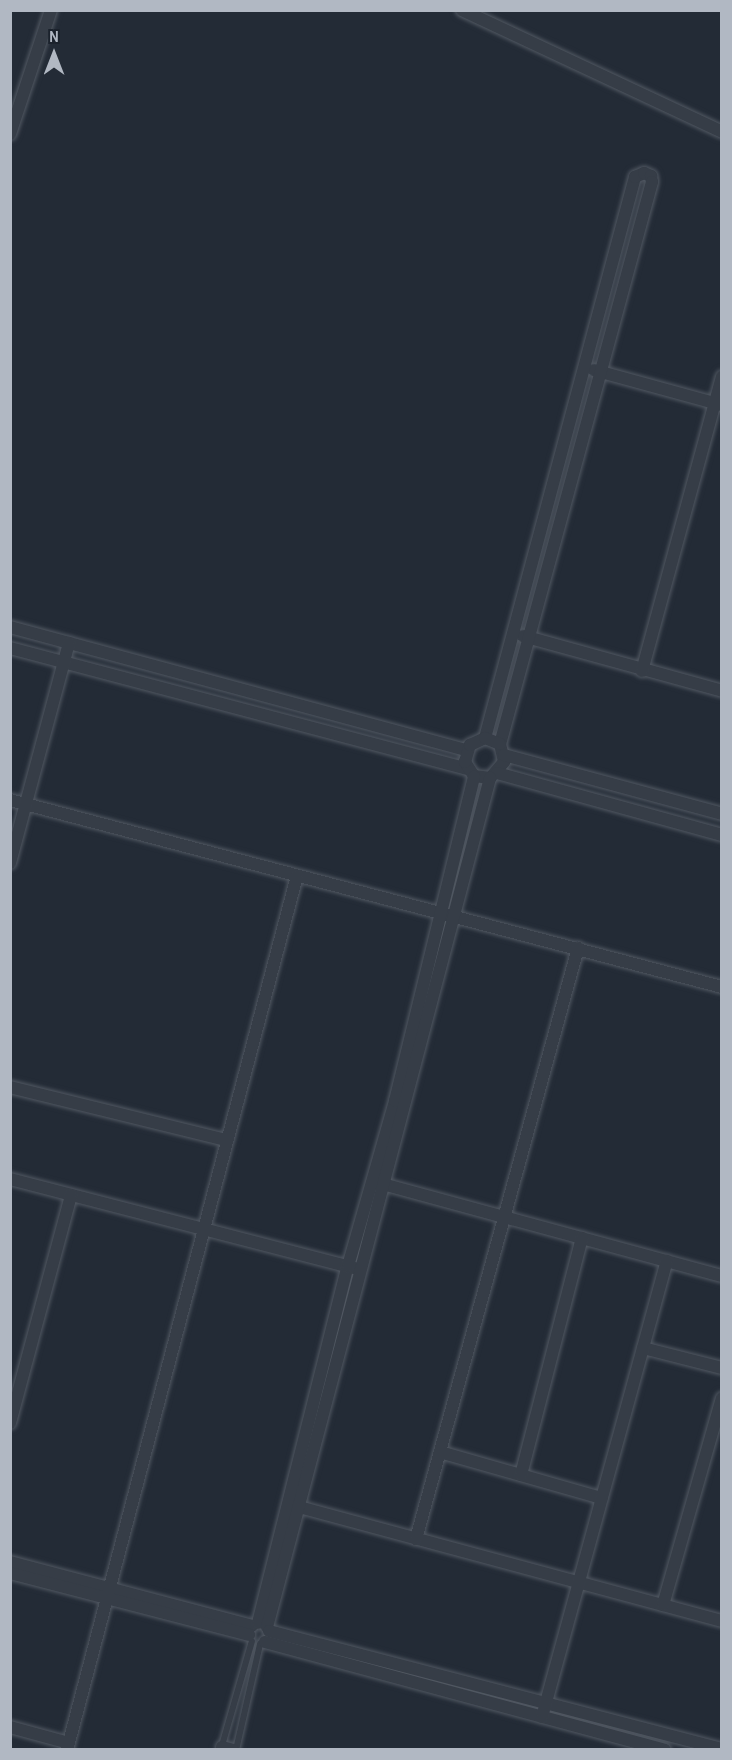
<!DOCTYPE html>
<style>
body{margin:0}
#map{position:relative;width:732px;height:1760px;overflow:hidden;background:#232b36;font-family:"Archivo Narrow",sans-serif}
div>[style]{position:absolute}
.roads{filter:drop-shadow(0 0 2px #515862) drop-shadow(0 0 2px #515862)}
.service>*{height:6px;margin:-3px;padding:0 3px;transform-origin:3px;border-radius:3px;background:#363d47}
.minor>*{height:12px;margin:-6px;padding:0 6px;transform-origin:6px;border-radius:6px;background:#363d47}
span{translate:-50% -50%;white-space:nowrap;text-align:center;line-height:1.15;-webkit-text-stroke:5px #1b222c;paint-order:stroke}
.frame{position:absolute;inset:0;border:12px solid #b1b8c3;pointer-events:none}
.north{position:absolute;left:24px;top:24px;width:60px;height:60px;-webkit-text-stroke:4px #1b222c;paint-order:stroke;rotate:0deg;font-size:16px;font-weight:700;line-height:24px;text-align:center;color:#b1b8c3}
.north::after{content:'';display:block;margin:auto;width:21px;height:27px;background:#b1b8c3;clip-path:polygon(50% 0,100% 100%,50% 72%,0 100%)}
</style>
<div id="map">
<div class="roads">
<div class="service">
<i style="left:221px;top:1749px;width:112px;rotate:-74deg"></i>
<i style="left:236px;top:1750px;width:109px;rotate:-77.2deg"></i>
</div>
<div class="minor">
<i style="left:462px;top:10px;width:287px;rotate:25.1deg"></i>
<i style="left:10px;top:134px;width:131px;rotate:-71.7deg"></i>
<i style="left:594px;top:370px;width:133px;rotate:15.3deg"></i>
<i style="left:10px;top:627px;width:472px;rotate:15.1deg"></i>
<i style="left:523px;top:636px;width:206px;rotate:15.4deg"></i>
<i style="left:10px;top:648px;width:473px;rotate:14.8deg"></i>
<i style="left:642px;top:671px;width:305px;rotate:-74.8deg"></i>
<i style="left:485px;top:738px;width:581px;rotate:-75.03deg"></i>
<i style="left:635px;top:177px;width:10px;rotate:-24deg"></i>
<i style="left:644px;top:173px;width:8px;rotate:23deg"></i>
<i style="left:651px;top:176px;width:6px;rotate:81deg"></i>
<i style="left:652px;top:182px;width:582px;rotate:105.13deg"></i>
<i style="left:500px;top:744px;width:18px;rotate:77deg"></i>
<i style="left:504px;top:762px;width:21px;rotate:131deg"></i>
<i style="left:490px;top:778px;width:16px;rotate:-173deg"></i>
<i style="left:474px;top:776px;width:17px;rotate:-123deg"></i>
<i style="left:465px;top:762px;width:18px;rotate:-74deg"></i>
<i style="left:470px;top:745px;width:17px;rotate:-25deg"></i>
<i style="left:485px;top:738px;width:16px;rotate:22deg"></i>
<i style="left:504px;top:755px;width:226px;rotate:15.1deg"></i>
<i style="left:497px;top:773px;width:233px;rotate:15.4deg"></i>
<i style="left:10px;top:800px;width:736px;rotate:14.72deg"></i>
<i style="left:10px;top:863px;width:228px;rotate:-75deg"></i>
<i style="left:10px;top:1087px;width:222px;rotate:13.8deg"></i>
<i style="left:10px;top:1179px;width:356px;rotate:14.5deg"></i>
<i style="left:379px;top:1183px;width:355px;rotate:15.2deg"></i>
<i style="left:643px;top:1348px;width:81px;rotate:14.2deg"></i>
<i style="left:10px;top:1423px;width:236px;rotate:-75deg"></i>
<i style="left:440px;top:1452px;width:168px;rotate:15.9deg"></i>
<i style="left:521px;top:1475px;width:245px;rotate:-75.6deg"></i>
<i style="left:292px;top:1505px;width:445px;rotate:15.1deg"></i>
<i style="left:416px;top:1539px;width:613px;rotate:-74.67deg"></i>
<i style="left:10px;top:1562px;width:250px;rotate:14.8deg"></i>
<i style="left:10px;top:1573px;width:247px;rotate:14.5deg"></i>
<i style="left:663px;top:1605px;width:215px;rotate:-74.1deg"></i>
<i style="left:258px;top:1623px;width:368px;rotate:-75.9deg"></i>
<i style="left:348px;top:1266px;width:172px;rotate:-74.1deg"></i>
<i style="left:395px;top:1101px;width:334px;rotate:-76.3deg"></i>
<i style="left:267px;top:1627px;width:878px;rotate:-75.28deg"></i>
<i style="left:269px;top:1631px;width:468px;rotate:14.6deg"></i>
<i style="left:265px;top:1642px;width:414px;rotate:15.1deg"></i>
<i style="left:542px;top:1717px;width:473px;rotate:-74.7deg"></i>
<i style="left:10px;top:1727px;width:61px;rotate:15.2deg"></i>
<i style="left:222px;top:1747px;width:11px;rotate:15deg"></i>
<i style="left:67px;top:1750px;width:904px;rotate:-75.26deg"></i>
</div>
</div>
<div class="frame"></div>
<div class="north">N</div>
</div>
